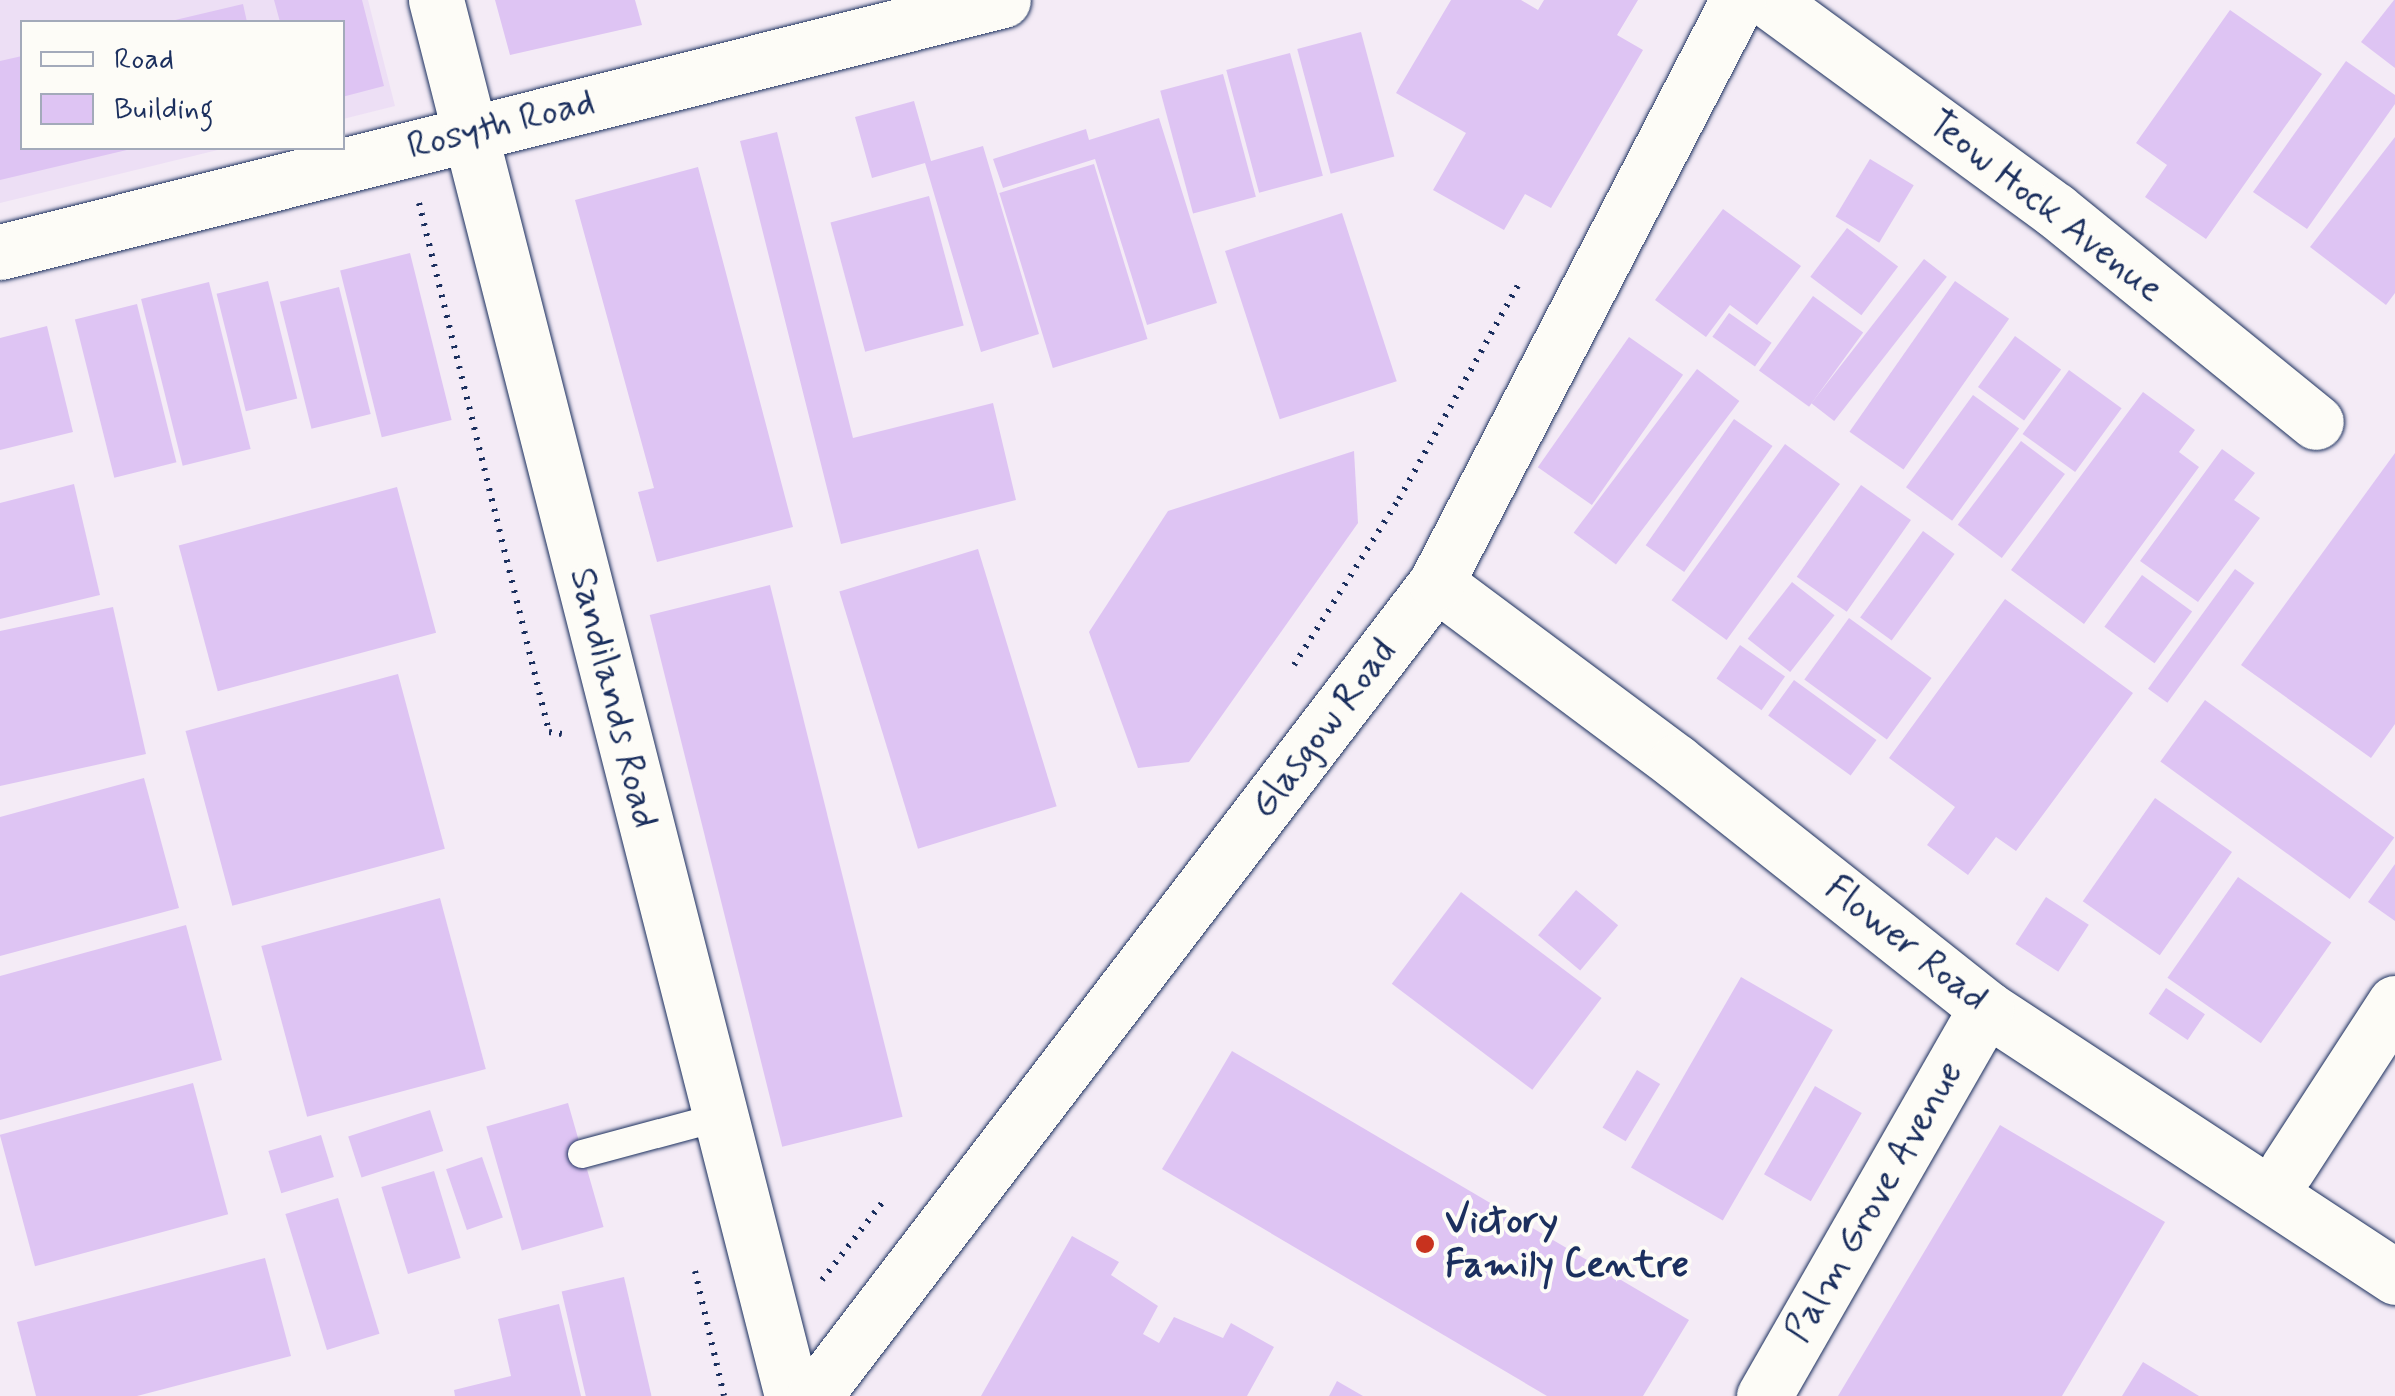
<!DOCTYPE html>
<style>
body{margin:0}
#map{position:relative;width:2395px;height:1396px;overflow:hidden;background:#f4ebf6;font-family:Mynerve,sans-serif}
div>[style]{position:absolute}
.built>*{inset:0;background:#eddff5}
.building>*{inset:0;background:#dec4f3;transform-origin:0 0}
.path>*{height:6px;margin-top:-3px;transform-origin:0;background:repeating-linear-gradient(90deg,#1b2f5e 0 2.5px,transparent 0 10.5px)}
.roads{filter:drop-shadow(0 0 2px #1b2f5e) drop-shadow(0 0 2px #1b2f5e)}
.service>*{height:28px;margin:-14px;padding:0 14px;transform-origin:14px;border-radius:14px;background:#fdfcf7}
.minor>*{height:55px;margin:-27.5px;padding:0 27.5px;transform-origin:27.5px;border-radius:27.5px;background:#fdfcf7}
.dots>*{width:28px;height:28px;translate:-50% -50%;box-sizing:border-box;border:5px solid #fdfcf7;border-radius:50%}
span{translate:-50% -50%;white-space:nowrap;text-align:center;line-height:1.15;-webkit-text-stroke:8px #fdfcf7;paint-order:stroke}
.street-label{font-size:38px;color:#1b2f5e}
.poi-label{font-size:38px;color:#1b2f5e;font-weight:700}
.left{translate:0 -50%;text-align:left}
.legend{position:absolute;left:20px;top:20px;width:325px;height:130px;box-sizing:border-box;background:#fdfcf7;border:2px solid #a3aaba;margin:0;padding:12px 18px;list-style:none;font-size:30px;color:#1b2f5e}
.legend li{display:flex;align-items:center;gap:20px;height:50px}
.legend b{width:50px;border:2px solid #a3aaba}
</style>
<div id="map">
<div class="built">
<i style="clip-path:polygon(0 0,368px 0,395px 106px,343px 119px,342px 22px,22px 22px,22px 148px,226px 148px,0 203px)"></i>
</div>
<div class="building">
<i style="clip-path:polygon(274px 0,362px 0,384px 86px,342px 97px,342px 22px,280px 22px)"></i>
<i style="clip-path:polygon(495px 0,635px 0,642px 25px,510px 55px)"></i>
<i style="clip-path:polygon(1451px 0,1521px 0,1538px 10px,1544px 0,1638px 0,1617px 35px,1643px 50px,1551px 208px,1525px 194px,1504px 230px,1433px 190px,1466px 133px,1396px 93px)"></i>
<i style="clip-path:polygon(2394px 0,2395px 0,2395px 68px,2361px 42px)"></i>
<i style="clip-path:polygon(243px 4px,247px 22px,172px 22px,171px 21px)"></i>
<i style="clip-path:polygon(2230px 10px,2322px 74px,2206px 239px,2145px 197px,2167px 165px,2136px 143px)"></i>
<i style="left:1361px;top:32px;width:129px;height:66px;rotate:75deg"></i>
<i style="left:1290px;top:53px;width:127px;height:66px;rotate:75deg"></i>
<i style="clip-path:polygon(22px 56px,22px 148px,131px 149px,0 180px,0 61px)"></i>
<i style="clip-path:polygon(2346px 61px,2395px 95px,2395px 104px,2307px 229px,2253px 192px)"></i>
<i style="left:1223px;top:74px;width:127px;height:65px;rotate:75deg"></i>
<i style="clip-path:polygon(914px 101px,931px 161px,983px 146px,1039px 334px,981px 352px,925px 163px,872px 178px,855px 117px)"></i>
<i style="clip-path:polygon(1159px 118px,1217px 303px,1147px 325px,1095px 159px,1003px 188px,993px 159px,1086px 129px,1089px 140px)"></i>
<i style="clip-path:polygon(777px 132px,853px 438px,993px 403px,1016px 500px,841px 544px,740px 141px)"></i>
<i style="clip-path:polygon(2395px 137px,2395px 293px,2386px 305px,2310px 247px)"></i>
<i style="left:1870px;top:159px;width:51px;height:67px;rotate:31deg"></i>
<i style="left:1094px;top:164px;width:183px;height:99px;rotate:73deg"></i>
<i style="clip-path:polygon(698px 167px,793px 527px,657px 562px,638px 492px,654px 488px,575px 200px)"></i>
<i style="left:929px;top:196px;width:134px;height:102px;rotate:75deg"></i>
<i style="clip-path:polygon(1723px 209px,1801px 266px,1757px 325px,1730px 305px,1706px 337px,1655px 300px)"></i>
<i style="left:1342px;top:213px;width:177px;height:123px;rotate:72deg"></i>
<i style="left:1847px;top:228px;width:64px;height:61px;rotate:37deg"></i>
<i style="left:410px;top:253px;width:172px;height:72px;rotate:76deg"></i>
<i style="left:1924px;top:259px;width:29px;height:183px;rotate:38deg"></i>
<i style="left:268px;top:281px;width:121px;height:53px;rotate:76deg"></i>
<i style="left:1955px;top:281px;width:66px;height:184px;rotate:35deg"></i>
<i style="left:209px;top:282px;width:172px;height:70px;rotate:76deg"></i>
<i style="left:339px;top:287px;width:131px;height:61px;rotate:76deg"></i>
<i style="left:1813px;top:296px;width:62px;height:92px;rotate:36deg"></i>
<i style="left:137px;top:304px;width:163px;height:64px;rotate:76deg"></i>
<i style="left:1729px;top:313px;width:52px;height:29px;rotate:35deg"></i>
<i style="clip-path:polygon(47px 326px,73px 432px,0 450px,0 338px)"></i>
<i style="left:2015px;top:336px;width:57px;height:63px;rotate:36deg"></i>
<i style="left:1629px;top:337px;width:66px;height:159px;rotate:35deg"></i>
<i style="left:1697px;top:369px;width:53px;height:205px;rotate:37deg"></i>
<i style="left:2069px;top:370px;width:65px;height:79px;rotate:36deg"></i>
<i style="clip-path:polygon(2143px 392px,2195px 430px,2179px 452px,2199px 467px,2084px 624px,2011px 570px)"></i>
<i style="left:1973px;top:395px;width:57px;height:114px;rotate:36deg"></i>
<i style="left:1734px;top:419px;width:47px;height:154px;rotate:35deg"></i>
<i style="left:2021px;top:441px;width:55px;height:105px;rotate:37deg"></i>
<i style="left:1785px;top:444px;width:68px;height:193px;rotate:36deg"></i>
<i style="clip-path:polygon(2222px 449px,2255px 473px,2234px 500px,2260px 518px,2198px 602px,2140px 561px)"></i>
<i style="clip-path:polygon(1354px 451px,1358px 523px,1189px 762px,1138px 768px,1089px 632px,1168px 511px)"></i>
<i style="clip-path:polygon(2395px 453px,2395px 724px,2371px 758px,2241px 665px)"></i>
<i style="clip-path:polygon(74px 484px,100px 595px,0 619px,0 503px)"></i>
<i style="left:1861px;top:485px;width:61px;height:112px;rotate:35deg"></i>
<i style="left:397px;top:487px;width:151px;height:226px;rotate:75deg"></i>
<i style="left:1923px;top:531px;width:39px;height:107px;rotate:36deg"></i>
<i style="left:978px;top:549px;width:269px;height:145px;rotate:73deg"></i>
<i style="left:2235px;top:569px;width:24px;height:148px;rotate:36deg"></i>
<i style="left:2142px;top:575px;width:62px;height:64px;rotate:36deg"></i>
<i style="left:1792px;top:582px;width:54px;height:72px;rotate:38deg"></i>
<i style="left:770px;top:585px;width:548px;height:124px;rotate:76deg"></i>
<i style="clip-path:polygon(2005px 599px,2133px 693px,2016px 851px,1996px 837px,1968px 875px,1927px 845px,1955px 807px,1889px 758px)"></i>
<i style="clip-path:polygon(113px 607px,146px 754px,0 786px,0 631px)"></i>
<i style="left:1849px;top:618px;width:102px;height:76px;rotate:36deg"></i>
<i style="left:1740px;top:645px;width:55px;height:41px;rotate:35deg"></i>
<i style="left:398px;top:674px;width:181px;height:220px;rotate:75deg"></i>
<i style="left:1794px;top:680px;width:102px;height:44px;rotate:36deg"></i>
<i style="left:2205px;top:700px;width:234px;height:76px;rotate:36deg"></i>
<i style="clip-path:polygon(144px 778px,179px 908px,0 956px,0 817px)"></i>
<i style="left:2155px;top:798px;width:94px;height:126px;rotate:35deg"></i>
<i style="clip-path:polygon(2395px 864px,2395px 921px,2368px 902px)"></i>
<i style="left:2238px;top:877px;width:114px;height:123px;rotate:35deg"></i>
<i style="left:1576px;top:890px;width:55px;height:59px;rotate:40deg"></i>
<i style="left:1461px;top:892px;width:176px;height:115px;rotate:37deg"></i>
<i style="left:2046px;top:897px;width:51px;height:56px;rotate:33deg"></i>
<i style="left:440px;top:898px;width:177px;height:185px;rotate:75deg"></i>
<i style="clip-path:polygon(186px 925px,222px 1060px,0 1120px,0 976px)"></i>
<i style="left:1741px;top:977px;width:106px;height:220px;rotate:30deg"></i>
<i style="left:2166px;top:988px;width:47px;height:31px;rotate:34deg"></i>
<i style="clip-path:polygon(1232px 1051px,1689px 1320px,1643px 1396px,1547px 1396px,1162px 1169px)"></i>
<i style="left:1637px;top:1070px;width:27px;height:67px;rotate:31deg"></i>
<i style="left:193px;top:1083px;width:136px;height:200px;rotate:75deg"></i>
<i style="left:1815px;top:1086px;width:54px;height:102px;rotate:30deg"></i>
<i style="left:568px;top:1103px;width:129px;height:85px;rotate:74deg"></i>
<i style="left:430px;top:1110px;width:43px;height:86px;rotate:72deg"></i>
<i style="clip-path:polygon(2000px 1125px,2165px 1222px,2062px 1396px,1838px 1396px)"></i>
<i style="left:321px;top:1135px;width:44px;height:55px;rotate:73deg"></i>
<i style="left:482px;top:1157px;width:64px;height:38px;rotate:71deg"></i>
<i style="left:434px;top:1171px;width:91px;height:55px;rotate:73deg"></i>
<i style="left:338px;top:1198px;width:142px;height:55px;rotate:73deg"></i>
<i style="clip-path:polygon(1072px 1236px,1119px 1262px,1111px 1275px,1158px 1306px,1143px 1334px,1159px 1343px,1174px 1317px,1223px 1338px,1231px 1323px,1274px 1347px,1247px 1396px,981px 1396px)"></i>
<i style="clip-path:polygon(265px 1258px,291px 1356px,137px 1396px,36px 1396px,17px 1322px)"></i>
<i style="left:624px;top:1277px;width:122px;height:64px;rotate:77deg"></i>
<i style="clip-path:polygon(559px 1304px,581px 1396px,455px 1396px,454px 1390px,511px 1376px,498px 1319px)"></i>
<i style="clip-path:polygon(2143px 1362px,2199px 1396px,2122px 1396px)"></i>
<i style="clip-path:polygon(1337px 1381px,1363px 1396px,1329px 1396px)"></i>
</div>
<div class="path">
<i style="left:419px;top:203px;width:545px;rotate:76.19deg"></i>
<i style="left:549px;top:732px;width:13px;rotate:9deg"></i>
<i style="left:1294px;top:665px;width:196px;rotate:-57.7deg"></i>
<i style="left:1399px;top:499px;width:251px;rotate:-60.9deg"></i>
<i style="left:695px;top:1271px;width:128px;rotate:76.9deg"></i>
<i style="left:822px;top:1280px;width:98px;rotate:-52.1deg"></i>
</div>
<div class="roads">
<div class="service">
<i style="left:582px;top:1154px;width:143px;rotate:-15deg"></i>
</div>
<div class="minor">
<i style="left:436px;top:0;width:1441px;rotate:75.69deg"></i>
<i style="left:1768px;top:0;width:356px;rotate:36.2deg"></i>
<i style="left:2055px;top:210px;width:336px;rotate:39.1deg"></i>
<i style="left:0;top:252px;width:1034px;rotate:-14.1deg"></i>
<i style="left:1436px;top:583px;width:299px;rotate:36.7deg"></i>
<i style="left:1676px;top:762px;width:396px;rotate:38.4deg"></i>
<i style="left:1986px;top:1008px;width:490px;rotate:33.3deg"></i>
<i style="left:2287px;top:1169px;width:198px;rotate:-57deg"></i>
<i style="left:814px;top:1396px;width:1024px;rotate:-52.58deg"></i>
<i style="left:1436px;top:583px;width:657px;rotate:-62.62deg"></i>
<i style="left:1764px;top:1396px;width:447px;rotate:-60.2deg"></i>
</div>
</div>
<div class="dots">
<i style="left:1425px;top:1244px;background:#c8321e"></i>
</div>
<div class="street-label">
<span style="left:501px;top:125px;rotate:-14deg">Rosyth Road</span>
<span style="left:2045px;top:207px;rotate:38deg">Teow Hock Avenue</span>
<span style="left:613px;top:698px;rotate:76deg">Sandilands Road</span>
<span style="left:1324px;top:729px;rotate:-53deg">Glasgow Road</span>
<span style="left:1906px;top:944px;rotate:38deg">Flower Road</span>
<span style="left:1875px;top:1202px;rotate:-60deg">Palm Grove Avenue</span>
</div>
<div class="poi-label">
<span class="left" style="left:1445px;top:1244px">Victory<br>Family Centre</span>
</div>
<ul class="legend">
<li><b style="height:12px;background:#fdfcf7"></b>Road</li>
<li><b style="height:28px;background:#dec4f3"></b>Building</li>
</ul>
</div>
